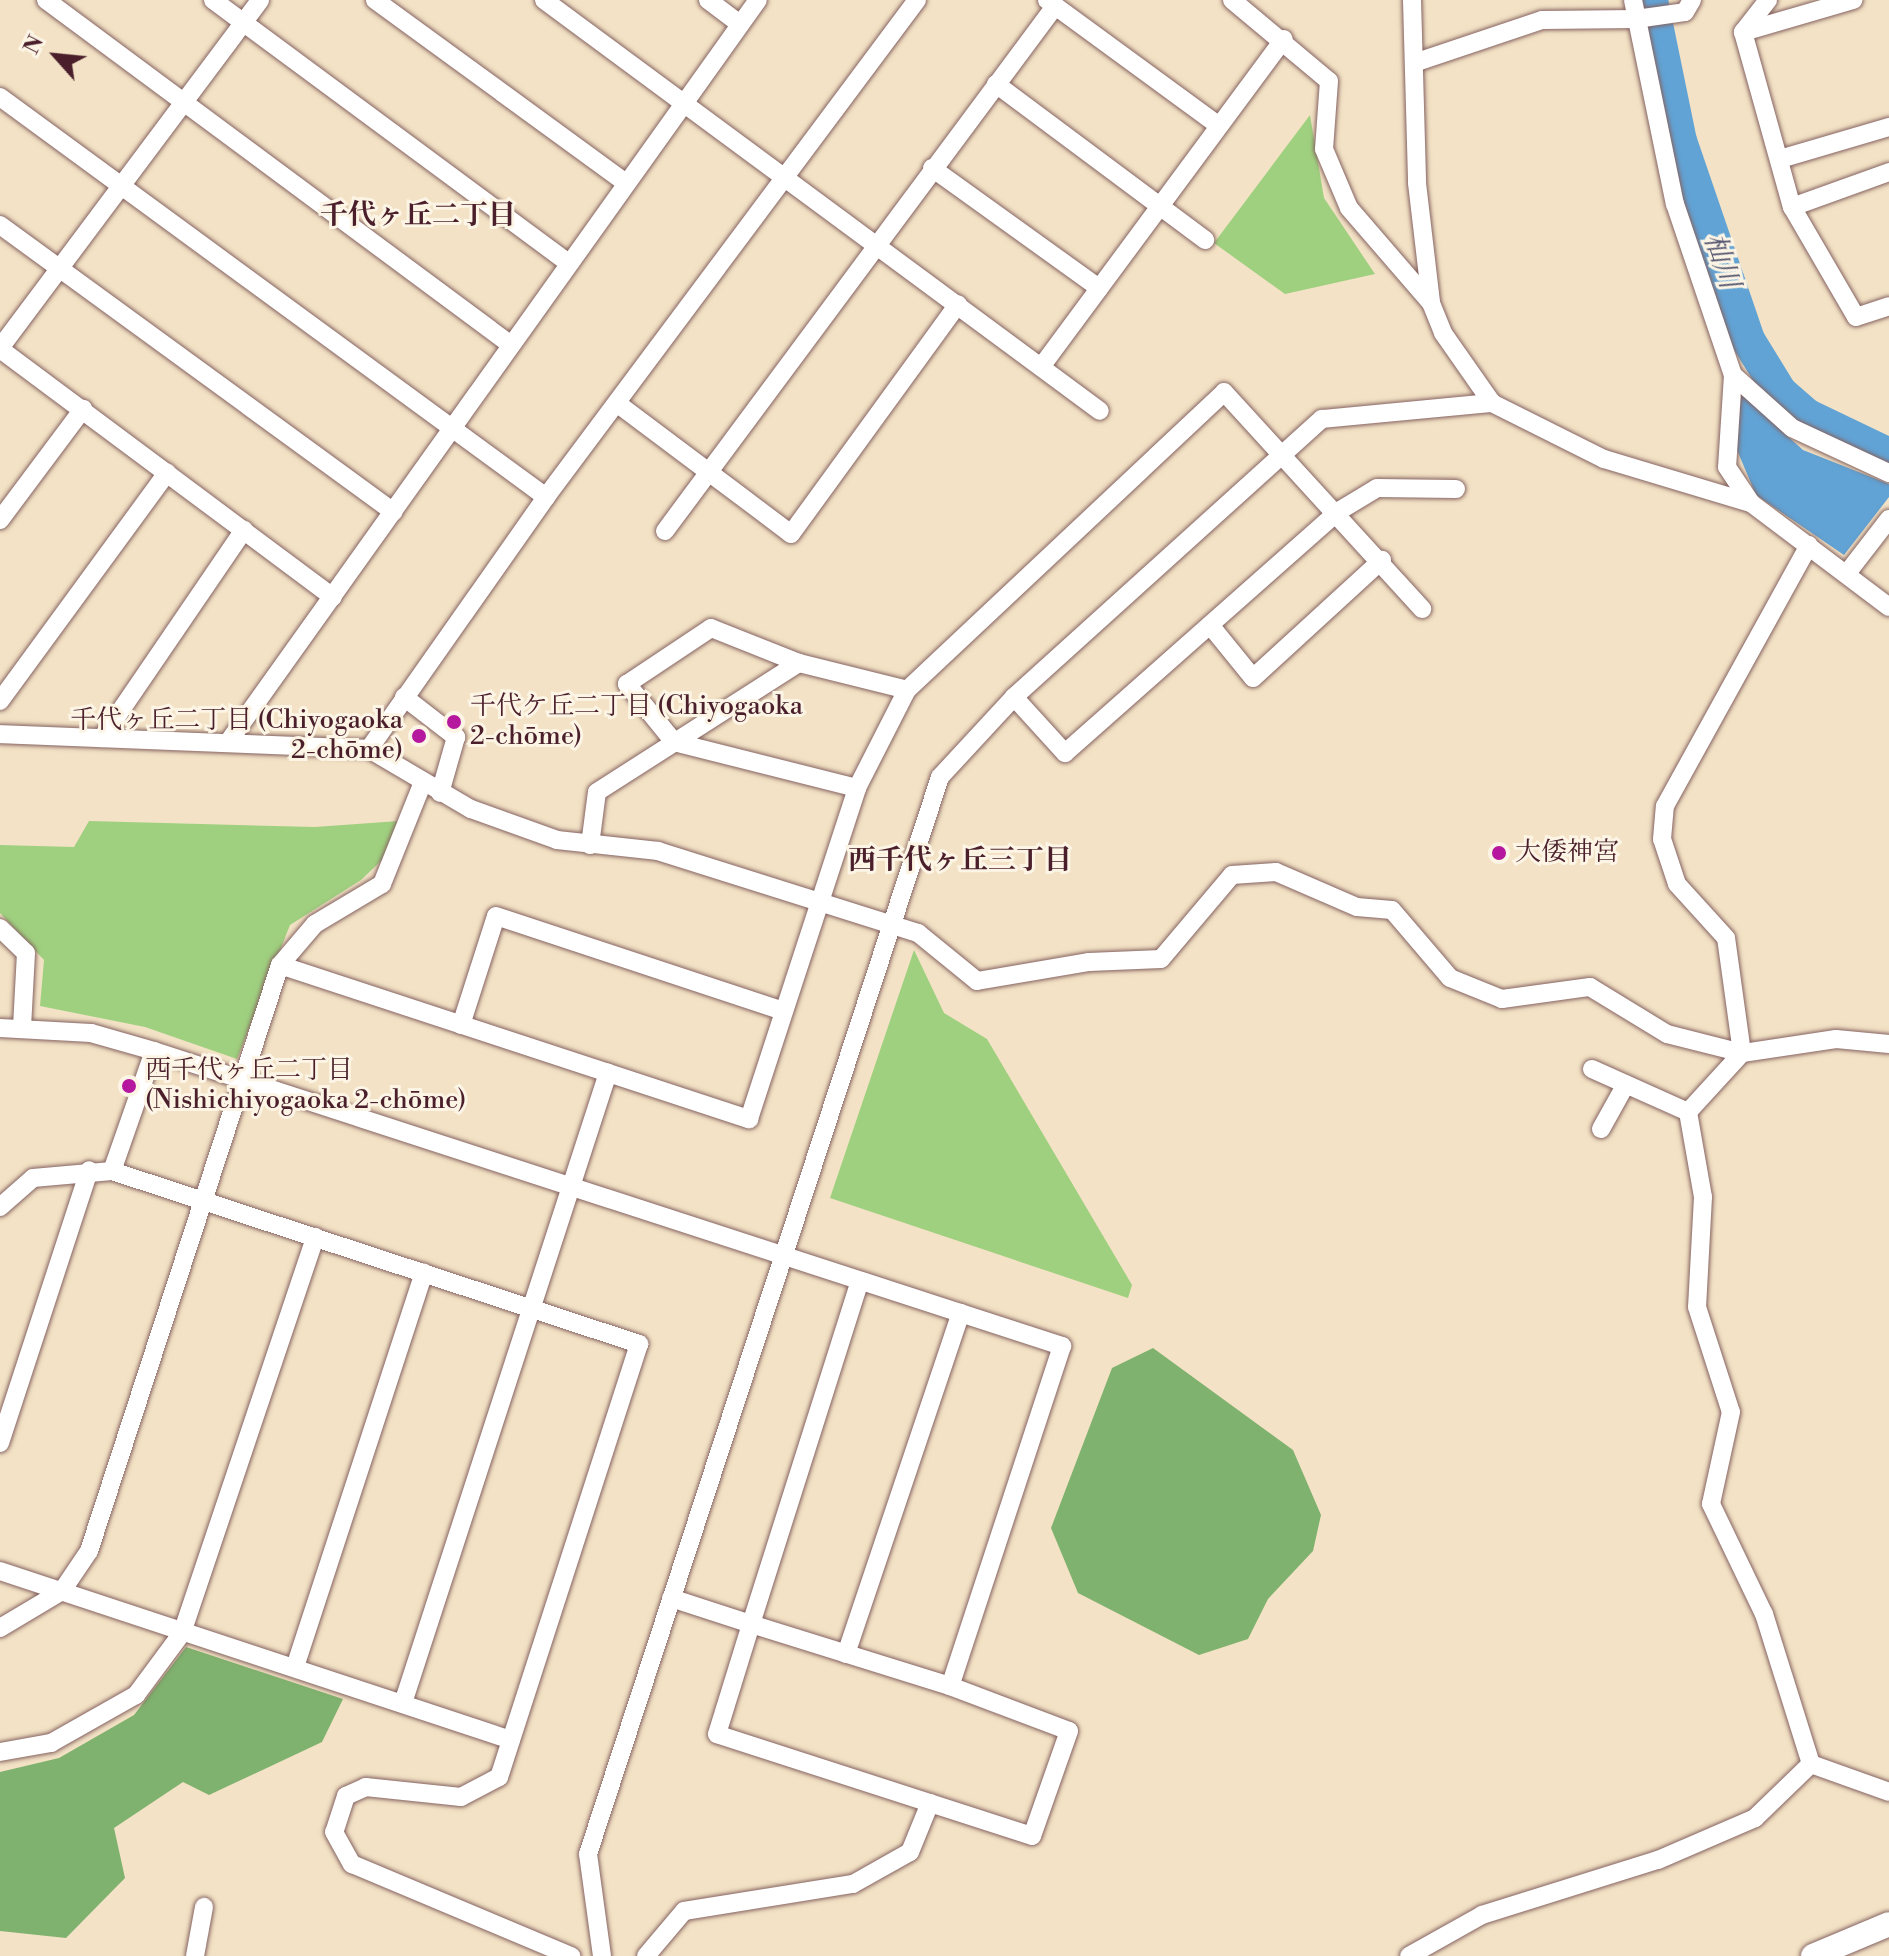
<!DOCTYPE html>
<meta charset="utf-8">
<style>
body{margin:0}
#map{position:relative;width:1889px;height:1956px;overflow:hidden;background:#f3e2c5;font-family:"Libre Bodoni","Noto Serif JP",serif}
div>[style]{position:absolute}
.green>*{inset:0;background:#9fd07f}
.forest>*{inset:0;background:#7fb26e}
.water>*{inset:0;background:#61a3d5}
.river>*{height:34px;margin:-17px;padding:0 17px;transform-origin:17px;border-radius:17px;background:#61a3d5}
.roads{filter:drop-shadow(0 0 2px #856361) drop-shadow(0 0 2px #856361)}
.minor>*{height:18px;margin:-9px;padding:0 9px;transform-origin:9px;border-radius:9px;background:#fff}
.major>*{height:24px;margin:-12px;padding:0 12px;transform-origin:12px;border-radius:12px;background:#fff}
.dots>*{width:22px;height:22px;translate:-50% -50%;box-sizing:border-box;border:4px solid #fcf5e5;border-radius:50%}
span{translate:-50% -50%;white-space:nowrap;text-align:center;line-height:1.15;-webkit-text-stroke:6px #fcf5e5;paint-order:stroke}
.poi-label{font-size:26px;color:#4a1f2b}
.left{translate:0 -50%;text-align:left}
.right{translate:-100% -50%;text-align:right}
.neighbourhood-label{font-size:28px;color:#4a1f2b;font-weight:700}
.water-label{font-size:28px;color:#53546f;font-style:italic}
.north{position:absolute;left:16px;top:16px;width:80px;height:80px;-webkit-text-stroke:6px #fcf5e5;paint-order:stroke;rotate:297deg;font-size:22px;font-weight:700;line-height:32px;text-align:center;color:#4a1f2b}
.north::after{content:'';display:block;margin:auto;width:28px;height:36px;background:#4a1f2b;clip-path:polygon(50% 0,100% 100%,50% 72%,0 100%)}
</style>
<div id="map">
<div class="green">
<i style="clip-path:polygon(1310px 115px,1324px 198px,1375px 274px,1285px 294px,1214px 243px)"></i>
<i style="clip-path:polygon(89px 821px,315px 827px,399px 821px,382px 860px,361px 880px,290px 925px,237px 1059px,145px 1027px,40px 1006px,44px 960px,0 913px,0 845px,74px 847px)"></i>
<i style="clip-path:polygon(914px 950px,944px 1013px,987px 1039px,1132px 1285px,1128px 1298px,830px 1198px)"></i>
</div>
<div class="forest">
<i style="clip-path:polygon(1153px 1348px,1293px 1450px,1321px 1515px,1313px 1551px,1268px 1599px,1248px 1639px,1199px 1655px,1078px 1593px,1051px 1528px,1112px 1368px)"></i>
<i style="clip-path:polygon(186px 1647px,343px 1699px,322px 1742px,209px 1795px,183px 1782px,114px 1828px,125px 1878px,66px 1938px,0 1931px,0 1772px,59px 1758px,134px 1715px)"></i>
</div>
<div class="water">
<i style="clip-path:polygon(1741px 394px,1803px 450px,1889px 484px,1889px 497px,1844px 555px,1756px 495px,1737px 450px)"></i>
</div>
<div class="river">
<i style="left:1651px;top:0;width:144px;rotate:78.4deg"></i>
<i style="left:1680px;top:141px;width:210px;rotate:71.1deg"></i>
<i style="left:1748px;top:340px;width:61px;rotate:58.4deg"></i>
<i style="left:1780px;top:392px;width:35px;rotate:41deg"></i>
<i style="left:1806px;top:415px;width:92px;rotate:25.7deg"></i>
</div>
<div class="roads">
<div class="minor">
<i style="left:46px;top:0;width:579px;rotate:36.57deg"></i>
<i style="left:213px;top:0;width:443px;rotate:36.5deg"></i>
<i style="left:375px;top:0;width:311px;rotate:36.1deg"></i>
<i style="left:544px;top:0;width:691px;rotate:36.47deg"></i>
<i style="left:708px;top:0;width:39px;rotate:37deg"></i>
<i style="left:1047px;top:0;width:213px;rotate:36.2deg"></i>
<i style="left:1232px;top:0;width:126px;rotate:39.9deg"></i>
<i style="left:1329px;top:81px;width:68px;rotate:94.2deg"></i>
<i style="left:1324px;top:149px;width:64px;rotate:67deg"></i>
<i style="left:1349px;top:208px;width:125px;rotate:49.2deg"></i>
<i style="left:1412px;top:0;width:183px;rotate:88.4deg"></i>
<i style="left:1417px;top:183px;width:121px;rotate:83.3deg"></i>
<i style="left:1431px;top:303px;width:32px;rotate:68deg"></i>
<i style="left:1443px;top:333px;width:85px;rotate:55deg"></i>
<i style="left:1492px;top:403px;width:125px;rotate:26.6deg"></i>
<i style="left:1604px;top:459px;width:153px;rotate:16.7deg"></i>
<i style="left:1751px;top:503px;width:173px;rotate:37deg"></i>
<i style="left:1633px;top:0;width:208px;rotate:78.4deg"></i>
<i style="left:1675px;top:204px;width:181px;rotate:71.3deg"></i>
<i style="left:1733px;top:375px;width:79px;rotate:41.9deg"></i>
<i style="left:1792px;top:428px;width:107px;rotate:24.9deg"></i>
<i style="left:1768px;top:0;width:41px;rotate:128deg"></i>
<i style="left:1743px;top:32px;width:182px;rotate:74.4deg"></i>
<i style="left:1792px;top:207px;width:127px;rotate:59.8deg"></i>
<i style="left:1856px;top:317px;width:35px;rotate:-18deg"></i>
<i style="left:1743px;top:32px;width:115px;rotate:-16.2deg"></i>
<i style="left:1414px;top:63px;width:135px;rotate:-18.6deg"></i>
<i style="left:1542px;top:20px;width:94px;rotate:-0.6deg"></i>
<i style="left:1636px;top:19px;width:49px;rotate:-8.1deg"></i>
<i style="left:1685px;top:12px;width:14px;rotate:-60deg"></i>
<i style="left:996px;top:84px;width:261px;rotate:36.7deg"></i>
<i style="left:0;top:97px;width:677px;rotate:36.23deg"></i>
<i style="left:1780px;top:159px;width:114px;rotate:-16.4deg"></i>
<i style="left:932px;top:168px;width:206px;rotate:35.7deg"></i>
<i style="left:1792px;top:207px;width:103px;rotate:-19.8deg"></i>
<i style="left:0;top:225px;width:487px;rotate:36.1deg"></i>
<i style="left:0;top:348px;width:434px;rotate:-53.2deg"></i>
<i style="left:0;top:349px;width:415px;rotate:36.7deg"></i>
<i style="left:1041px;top:367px;width:408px;rotate:-53.5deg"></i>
<i style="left:1733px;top:375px;width:92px;rotate:93.7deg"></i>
<i style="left:1727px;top:467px;width:43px;rotate:56.3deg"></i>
<i style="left:618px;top:404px;width:216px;rotate:36.9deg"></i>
<i style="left:791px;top:534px;width:284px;rotate:-54deg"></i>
<i style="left:0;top:520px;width:139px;rotate:-53.2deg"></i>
<i style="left:665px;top:531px;width:654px;rotate:-53.39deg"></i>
<i style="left:1848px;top:572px;width:67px;rotate:-52.3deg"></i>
<i style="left:1210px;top:625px;width:68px;rotate:50.9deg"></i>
<i style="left:1253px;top:678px;width:175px;rotate:-42.5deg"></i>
<i style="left:404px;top:697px;width:66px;rotate:37.6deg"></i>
<i style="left:456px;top:737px;width:58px;rotate:105.9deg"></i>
<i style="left:1014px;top:697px;width:76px;rotate:47.7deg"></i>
<i style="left:1065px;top:753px;width:366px;rotate:-41.5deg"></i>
<i style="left:1339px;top:511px;width:44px;rotate:-31.2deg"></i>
<i style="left:1377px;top:488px;width:79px;rotate:0.7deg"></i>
<i style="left:0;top:701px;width:283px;rotate:-53.8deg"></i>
<i style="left:0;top:734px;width:369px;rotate:2.3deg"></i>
<i style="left:369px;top:749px;width:118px;rotate:30.5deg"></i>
<i style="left:471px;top:809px;width:91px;rotate:19.8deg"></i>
<i style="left:557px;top:840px;width:102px;rotate:6.2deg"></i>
<i style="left:658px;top:851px;width:273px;rotate:17.5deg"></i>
<i style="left:918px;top:933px;width:76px;rotate:39.1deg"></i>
<i style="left:977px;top:981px;width:114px;rotate:-9.6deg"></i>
<i style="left:1089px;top:962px;width:72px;rotate:-2.4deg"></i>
<i style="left:1161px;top:959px;width:110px;rotate:-49.8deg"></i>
<i style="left:1232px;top:875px;width:44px;rotate:-3.9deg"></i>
<i style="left:1276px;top:872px;width:88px;rotate:23.4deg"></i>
<i style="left:1357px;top:907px;width:35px;rotate:5deg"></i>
<i style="left:1392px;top:910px;width:89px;rotate:49.5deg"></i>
<i style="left:1450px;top:978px;width:56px;rotate:22deg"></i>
<i style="left:1502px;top:999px;width:89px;rotate:-7.8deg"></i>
<i style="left:1590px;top:987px;width:90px;rotate:31.4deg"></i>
<i style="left:1667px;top:1034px;width:77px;rotate:14.2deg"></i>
<i style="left:1742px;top:1053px;width:116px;rotate:-97.9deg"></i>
<i style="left:1726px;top:938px;width:73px;rotate:-132.2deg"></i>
<i style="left:1677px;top:884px;width:47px;rotate:-108.4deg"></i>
<i style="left:1662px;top:839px;width:33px;rotate:-85deg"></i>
<i style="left:1665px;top:806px;width:298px;rotate:-61.1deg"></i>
<i style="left:102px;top:738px;width:252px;rotate:-55.7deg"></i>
<i style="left:229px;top:741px;width:910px;rotate:-54.48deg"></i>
<i style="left:369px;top:749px;width:308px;rotate:-54.9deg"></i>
<i style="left:546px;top:497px;width:620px;rotate:-53.26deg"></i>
<i style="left:857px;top:788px;width:189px;rotate:-165.9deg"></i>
<i style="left:674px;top:742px;width:75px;rotate:-129deg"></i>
<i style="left:627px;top:684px;width:101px;rotate:-33.7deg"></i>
<i style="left:711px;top:628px;width:95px;rotate:21.7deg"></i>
<i style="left:799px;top:663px;width:111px;rotate:14deg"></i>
<i style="left:590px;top:845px;width:53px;rotate:-82.5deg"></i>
<i style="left:597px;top:792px;width:240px;rotate:-32.6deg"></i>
<i style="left:0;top:928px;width:36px;rotate:44deg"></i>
<i style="left:26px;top:953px;width:74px;rotate:93.1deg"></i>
<i style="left:280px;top:965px;width:494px;rotate:18.2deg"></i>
<i style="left:749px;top:1119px;width:348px;rotate:-71.9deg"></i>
<i style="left:857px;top:788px;width:110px;rotate:-63deg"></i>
<i style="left:907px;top:690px;width:435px;rotate:-43.2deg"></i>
<i style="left:1224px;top:392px;width:294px;rotate:47.6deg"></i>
<i style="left:461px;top:1025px;width:114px;rotate:-72.2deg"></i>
<i style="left:496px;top:916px;width:303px;rotate:18.3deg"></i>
<i style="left:0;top:1028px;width:91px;rotate:3.1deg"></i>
<i style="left:91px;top:1033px;width:66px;rotate:15.9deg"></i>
<i style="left:154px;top:1051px;width:955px;rotate:18deg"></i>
<i style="left:1062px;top:1346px;width:358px;rotate:108.2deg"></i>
<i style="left:1889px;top:1044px;width:53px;rotate:-174.6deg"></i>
<i style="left:1836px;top:1039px;width:95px;rotate:171.5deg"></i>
<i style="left:1742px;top:1053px;width:80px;rotate:132.5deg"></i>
<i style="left:1688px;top:1112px;width:86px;rotate:80deg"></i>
<i style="left:1703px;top:1197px;width:110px;rotate:93.1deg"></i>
<i style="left:1697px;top:1307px;width:110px;rotate:72.1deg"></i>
<i style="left:1731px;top:1412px;width:94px;rotate:102.3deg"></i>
<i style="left:1711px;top:1504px;width:122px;rotate:64.3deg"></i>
<i style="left:1764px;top:1614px;width:157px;rotate:72.6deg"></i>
<i style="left:1811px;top:1764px;width:83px;rotate:19.7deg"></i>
<i style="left:1592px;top:1069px;width:105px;rotate:24.1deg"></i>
<i style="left:1601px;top:1129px;width:51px;rotate:-60.9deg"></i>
<i style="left:112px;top:1171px;width:127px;rotate:-70.7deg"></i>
<i style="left:0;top:1207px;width:44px;rotate:-41.3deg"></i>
<i style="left:33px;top:1178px;width:79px;rotate:-5.1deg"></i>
<i style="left:112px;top:1171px;width:555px;rotate:18.17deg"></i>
<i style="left:639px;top:1344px;width:455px;rotate:107.9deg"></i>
<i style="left:499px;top:1777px;width:43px;rotate:152.2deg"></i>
<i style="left:461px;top:1797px;width:96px;rotate:-174deg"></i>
<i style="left:366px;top:1787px;width:22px;rotate:156deg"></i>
<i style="left:346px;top:1796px;width:38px;rotate:108deg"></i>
<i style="left:334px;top:1832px;width:37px;rotate:61deg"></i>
<i style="left:352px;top:1864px;width:238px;rotate:22.8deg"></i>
<i style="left:0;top:1443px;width:287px;rotate:-71.9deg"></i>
<i style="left:0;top:1571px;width:538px;rotate:18.3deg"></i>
<i style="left:671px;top:1598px;width:84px;rotate:18deg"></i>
<i style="left:751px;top:1624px;width:208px;rotate:17.3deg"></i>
<i style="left:950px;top:1686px;width:127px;rotate:20.7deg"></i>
<i style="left:1069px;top:1731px;width:111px;rotate:109.4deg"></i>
<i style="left:1032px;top:1836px;width:331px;rotate:-162.1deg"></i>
<i style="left:717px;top:1734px;width:115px;rotate:-72.8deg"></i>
<i style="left:751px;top:1624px;width:360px;rotate:-72.4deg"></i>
<i style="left:0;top:1628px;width:72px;rotate:-30.8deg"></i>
<i style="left:62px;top:1591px;width:48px;rotate:-56deg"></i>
<i style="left:89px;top:1551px;width:616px;rotate:-71.95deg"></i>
<i style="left:280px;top:965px;width:54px;rotate:-49.5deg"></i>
<i style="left:315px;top:924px;width:78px;rotate:-30.8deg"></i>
<i style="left:382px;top:884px;width:110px;rotate:-68.1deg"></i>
<i style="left:846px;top:1654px;width:360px;rotate:-71.4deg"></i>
<i style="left:295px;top:1667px;width:415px;rotate:-71.9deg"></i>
<i style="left:403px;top:1703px;width:663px;rotate:-71.98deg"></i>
<i style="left:0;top:1752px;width:52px;rotate:-10deg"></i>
<i style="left:51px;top:1743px;width:98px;rotate:-29.5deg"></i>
<i style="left:136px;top:1695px;width:77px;rotate:-53.4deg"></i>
<i style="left:182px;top:1633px;width:418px;rotate:-71.4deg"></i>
<i style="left:195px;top:1956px;width:50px;rotate:-79.6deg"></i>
<i style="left:602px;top:1956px;width:103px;rotate:-97.8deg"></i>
<i style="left:588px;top:1854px;width:1133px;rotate:-71.9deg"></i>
<i style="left:940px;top:777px;width:109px;rotate:-47.2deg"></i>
<i style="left:1014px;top:697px;width:415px;rotate:-42.1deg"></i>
<i style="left:1322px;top:419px;width:171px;rotate:-5.4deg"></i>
<i style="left:646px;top:1956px;width:59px;rotate:-49.8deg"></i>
<i style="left:684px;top:1911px;width:171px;rotate:-9.1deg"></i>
<i style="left:853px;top:1884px;width:65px;rotate:-29.3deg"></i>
<i style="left:910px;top:1852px;width:53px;rotate:-67.8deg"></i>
<i style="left:1409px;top:1956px;width:84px;rotate:-29.3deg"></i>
<i style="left:1482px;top:1915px;width:184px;rotate:-17.4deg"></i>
<i style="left:1658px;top:1860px;width:106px;rotate:-23.4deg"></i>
<i style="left:1755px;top:1818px;width:78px;rotate:-44deg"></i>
</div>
<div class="major">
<i style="left:1813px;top:1956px;width:82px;rotate:-22.8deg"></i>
</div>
</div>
<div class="dots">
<i style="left:454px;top:722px;background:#b5179e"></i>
<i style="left:419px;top:736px;background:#b5179e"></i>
<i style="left:1499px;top:853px;background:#b5179e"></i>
<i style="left:129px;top:1086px;background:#b5179e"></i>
</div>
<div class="poi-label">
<span class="left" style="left:470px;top:722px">千代ケ丘二丁目 (Chiyogaoka<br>2-chōme)</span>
<span class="right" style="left:403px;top:736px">千代ヶ丘二丁目 (Chiyogaoka<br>2-chōme)</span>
<span class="left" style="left:1515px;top:853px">大倭神宮</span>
<span class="left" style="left:145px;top:1086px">西千代ヶ丘二丁目<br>(Nishichiyogaoka 2-chōme)</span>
</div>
<div class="neighbourhood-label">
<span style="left:418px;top:216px">千代ヶ丘二丁目</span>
<span style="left:960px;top:861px">西千代ヶ丘三丁目</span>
</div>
<div class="water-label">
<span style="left:1721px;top:261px;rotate:71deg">杣川</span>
</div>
<div class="north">N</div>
</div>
